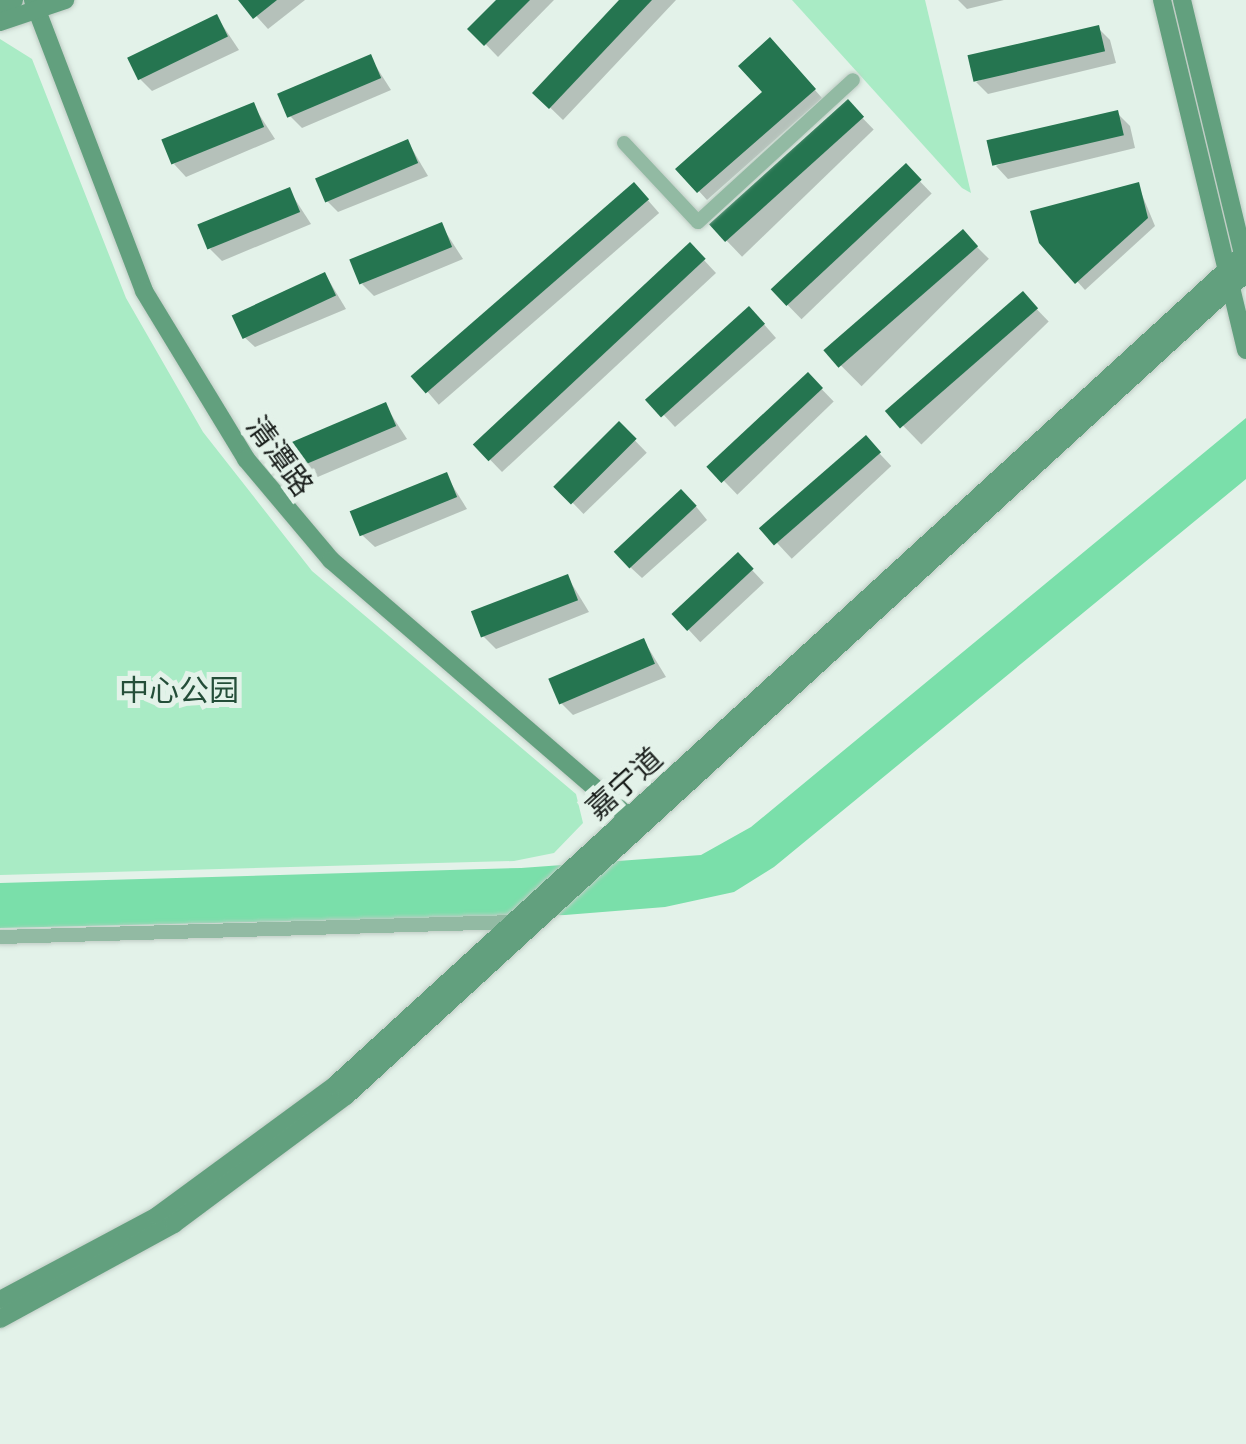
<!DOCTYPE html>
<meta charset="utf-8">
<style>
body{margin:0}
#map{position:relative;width:1246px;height:1444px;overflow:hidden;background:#e3f2e9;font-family:Quicksand,"Noto Sans SC",sans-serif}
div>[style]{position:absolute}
.green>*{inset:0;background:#a9ebc5}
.water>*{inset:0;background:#7adfaa}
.shadow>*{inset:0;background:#0003;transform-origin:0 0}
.building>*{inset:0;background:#257550;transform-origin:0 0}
.roads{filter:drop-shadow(0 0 2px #bfccc4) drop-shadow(0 0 2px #bfccc4)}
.street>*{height:14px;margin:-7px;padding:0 7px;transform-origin:7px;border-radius:7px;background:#92baa3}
.secondary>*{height:18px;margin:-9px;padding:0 9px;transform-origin:9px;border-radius:9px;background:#62a07e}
span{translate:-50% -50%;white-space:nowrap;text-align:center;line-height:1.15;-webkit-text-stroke:10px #e3f2e9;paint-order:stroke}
.street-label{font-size:30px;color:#1b201d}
.park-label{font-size:30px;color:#244e39}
</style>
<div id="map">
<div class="green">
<i style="clip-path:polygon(792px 0,925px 0,971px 193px,962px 188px)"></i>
<i style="clip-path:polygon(0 39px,32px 59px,126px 298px,203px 432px,312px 571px,576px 794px,583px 823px,554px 853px,514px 861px,0 875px)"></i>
</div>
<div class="water">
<i style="clip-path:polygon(1246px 418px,1246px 479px,774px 867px,734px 892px,665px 907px,565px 915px,0 928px,0 883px,521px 868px,701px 855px,751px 827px)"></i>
</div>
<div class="shadow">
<i style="clip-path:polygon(242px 0,305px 0,268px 29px)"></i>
<i style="clip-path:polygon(499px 0,554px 0,498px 57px,471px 29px)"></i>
<i style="clip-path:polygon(623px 0,676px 0,563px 120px,535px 93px)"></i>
<i style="clip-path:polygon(958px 0,1004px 0,967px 9px)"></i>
<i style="clip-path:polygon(217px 17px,239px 50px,152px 91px,140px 79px)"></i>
<i style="clip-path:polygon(1098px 28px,1110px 40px,1116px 63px,988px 94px,976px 82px)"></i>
<i style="clip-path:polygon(778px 48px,822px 98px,707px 200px,679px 169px,766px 92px)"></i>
<i style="clip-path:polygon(370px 57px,391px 90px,302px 128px,290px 116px)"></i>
<i style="left:848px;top:103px;width:37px;height:183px;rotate:46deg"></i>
<i style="clip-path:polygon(253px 105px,275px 139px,186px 177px,174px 164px)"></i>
<i style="clip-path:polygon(1117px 113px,1130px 126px,1135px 148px,1008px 179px,996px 166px)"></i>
<i style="clip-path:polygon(408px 142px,428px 176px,338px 212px,325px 199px)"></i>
<i style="left:906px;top:167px;width:37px;height:181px;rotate:46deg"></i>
<i style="clip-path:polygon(1138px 185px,1155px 226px,1085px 290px,1041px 241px)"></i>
<i style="clip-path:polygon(289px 190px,311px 224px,222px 261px,210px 249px)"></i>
<i style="left:646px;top:198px;width:20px;height:292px;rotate:49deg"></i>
<i style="clip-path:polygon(441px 225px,463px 259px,374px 296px,362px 284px)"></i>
<i style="left:962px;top:232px;width:38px;height:180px;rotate:45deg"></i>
<i style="clip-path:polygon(702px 258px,716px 273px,502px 472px,475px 444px)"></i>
<i style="clip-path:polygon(325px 274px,346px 309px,255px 347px,242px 335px)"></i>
<i style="left:1023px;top:295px;width:37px;height:177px;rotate:46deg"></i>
<i style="clip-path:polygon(762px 322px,776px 338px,675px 427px,649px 399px)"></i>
<i style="left:808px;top:375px;width:37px;height:134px;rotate:46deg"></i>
<i style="clip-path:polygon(385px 405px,407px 439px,313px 479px,300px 466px)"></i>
<i style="left:619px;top:424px;width:40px;height:88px;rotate:46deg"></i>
<i style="left:866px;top:439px;width:37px;height:136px;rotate:47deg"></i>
<i style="clip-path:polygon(446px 475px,467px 509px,375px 547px,362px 535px,353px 513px)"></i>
<i style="clip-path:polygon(694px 504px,707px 520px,642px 578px,629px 566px)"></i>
<i style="left:738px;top:555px;width:38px;height:87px;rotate:47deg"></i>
<i style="clip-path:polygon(567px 576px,589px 612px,496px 649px,483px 636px)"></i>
<i style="clip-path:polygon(644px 641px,666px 677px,573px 715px,561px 703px)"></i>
</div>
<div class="building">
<i style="clip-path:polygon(238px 0,277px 0,253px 19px)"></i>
<i style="clip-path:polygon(496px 0,530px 0,484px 46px,467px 29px)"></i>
<i style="clip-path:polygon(619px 0,652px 0,549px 109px,532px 93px)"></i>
<i style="left:217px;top:14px;width:25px;height:100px;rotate:64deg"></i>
<i style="left:1099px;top:25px;width:27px;height:135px;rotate:77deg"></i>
<i style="clip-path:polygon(770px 37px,816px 89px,697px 193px,675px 169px,762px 92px,738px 66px)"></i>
<i style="left:371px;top:54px;width:26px;height:102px;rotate:67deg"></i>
<i style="left:848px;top:99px;width:24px;height:187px;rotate:48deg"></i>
<i style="left:254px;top:102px;width:27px;height:100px;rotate:68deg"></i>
<i style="left:1118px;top:110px;width:26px;height:135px;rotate:77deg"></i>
<i style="left:408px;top:139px;width:26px;height:101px;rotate:67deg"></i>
<i style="left:906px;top:163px;width:23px;height:185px;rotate:47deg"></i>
<i style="left:634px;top:182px;width:23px;height:296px;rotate:49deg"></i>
<i style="clip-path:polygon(1139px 182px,1148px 218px,1075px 284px,1039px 243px,1030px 211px)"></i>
<i style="left:290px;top:187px;width:27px;height:100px;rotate:68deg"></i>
<i style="left:442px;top:222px;width:27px;height:100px;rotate:68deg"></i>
<i style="left:963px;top:229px;width:23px;height:185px;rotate:49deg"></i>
<i style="left:690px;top:242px;width:23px;height:297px;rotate:47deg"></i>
<i style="left:325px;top:272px;width:26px;height:103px;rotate:65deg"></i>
<i style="left:1023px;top:291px;width:23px;height:183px;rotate:49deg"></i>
<i style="left:749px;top:306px;width:24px;height:140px;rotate:48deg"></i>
<i style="left:808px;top:372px;width:22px;height:139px;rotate:47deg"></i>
<i style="left:386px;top:402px;width:26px;height:106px;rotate:67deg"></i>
<i style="left:619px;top:421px;width:25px;height:93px;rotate:45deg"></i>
<i style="left:866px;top:435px;width:23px;height:142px;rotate:49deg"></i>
<i style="left:447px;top:472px;width:27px;height:105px;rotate:68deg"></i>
<i style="left:681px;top:489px;width:23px;height:92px;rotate:47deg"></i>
<i style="left:738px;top:552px;width:23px;height:91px;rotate:47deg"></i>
<i style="left:568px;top:574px;width:28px;height:104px;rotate:69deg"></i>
<i style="left:644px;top:638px;width:28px;height:104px;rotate:67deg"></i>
</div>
<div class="roads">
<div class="street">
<i style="left:624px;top:143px;width:108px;rotate:46.9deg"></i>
<i style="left:698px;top:222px;width:210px;rotate:-42.5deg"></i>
<i style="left:0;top:937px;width:515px;rotate:-1.67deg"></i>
</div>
<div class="secondary">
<i style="left:33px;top:0;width:311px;rotate:69.1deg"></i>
<i style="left:144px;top:291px;width:197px;rotate:58.7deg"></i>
<i style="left:246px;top:459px;width:132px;rotate:49.9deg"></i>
<i style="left:331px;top:560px;width:401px;rotate:40.8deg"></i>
<i style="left:1162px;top:0;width:360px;rotate:76.5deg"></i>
<i style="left:1182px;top:0;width:270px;rotate:76.5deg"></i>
<i style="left:0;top:5px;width:15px;rotate:-20deg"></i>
<i style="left:0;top:22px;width:69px;rotate:-18.7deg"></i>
<i style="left:0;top:1300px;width:178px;rotate:-28.1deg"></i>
<i style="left:157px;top:1216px;width:220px;rotate:-36.3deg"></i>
<i style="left:334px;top:1086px;width:1236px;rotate:-42.44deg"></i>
<i style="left:0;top:1319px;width:198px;rotate:-28.6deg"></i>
<i style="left:174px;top:1224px;width:214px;rotate:-36.7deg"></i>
<i style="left:346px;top:1096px;width:1220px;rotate:-42.44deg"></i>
</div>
</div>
<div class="street-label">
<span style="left:280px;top:456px;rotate:54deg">清潭路</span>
<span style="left:624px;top:783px;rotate:-42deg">嘉宁道</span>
</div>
<div class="park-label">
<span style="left:179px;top:690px">中心公园</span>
</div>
</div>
